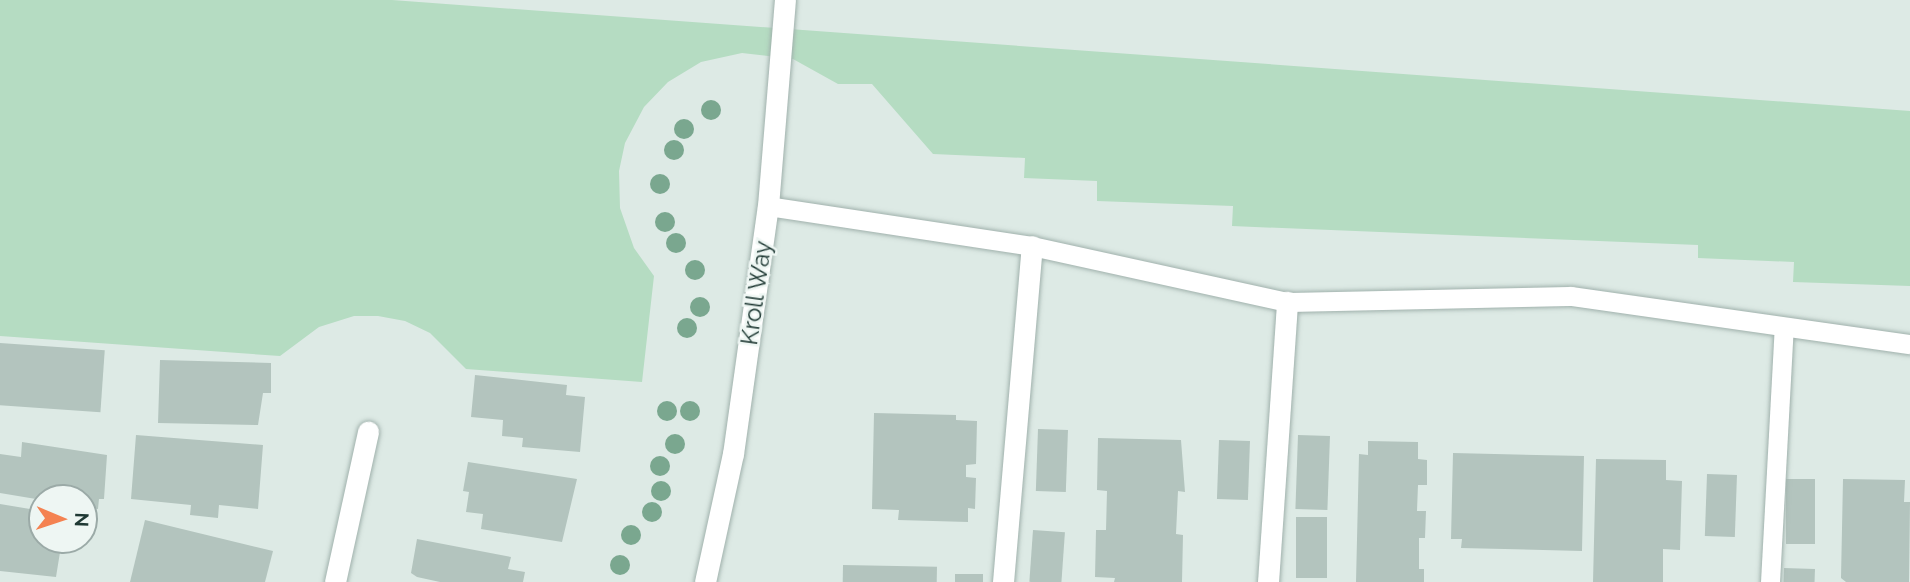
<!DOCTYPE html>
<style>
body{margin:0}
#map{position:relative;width:1910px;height:582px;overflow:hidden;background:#ddeae5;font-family:Raleway,sans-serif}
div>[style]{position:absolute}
.green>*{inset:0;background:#b5dcc2}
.building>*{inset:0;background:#b3c4be;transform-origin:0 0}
.roads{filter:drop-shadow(0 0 2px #a0b1ac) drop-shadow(0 0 2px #a0b1ac)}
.service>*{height:19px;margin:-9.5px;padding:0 9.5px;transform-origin:9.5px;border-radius:9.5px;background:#fff}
.minor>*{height:21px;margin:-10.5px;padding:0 10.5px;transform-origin:10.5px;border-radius:10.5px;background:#fff}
.trees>*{width:20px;height:20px;margin:-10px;border-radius:50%;background:#7aa78f}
span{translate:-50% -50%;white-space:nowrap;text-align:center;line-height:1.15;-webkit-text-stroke:5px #eef6f3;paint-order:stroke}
.street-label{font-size:24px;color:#1f3934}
.north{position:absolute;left:28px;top:484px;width:70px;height:70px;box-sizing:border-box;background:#eef6f3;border:2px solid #9baaa7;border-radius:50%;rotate:92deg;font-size:19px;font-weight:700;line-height:28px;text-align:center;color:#1f3934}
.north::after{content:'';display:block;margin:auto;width:24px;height:32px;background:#f48251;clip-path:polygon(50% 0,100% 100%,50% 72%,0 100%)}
</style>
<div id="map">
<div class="green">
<i style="clip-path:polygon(0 0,392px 0,1910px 111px,1910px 286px,1793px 282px,1794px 262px,1698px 258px,1698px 245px,1232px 226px,1233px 206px,1097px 201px,1097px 181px,1024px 178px,1025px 158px,933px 154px,872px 84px,838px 84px,793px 59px,742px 53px,701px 62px,668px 82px,644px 107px,625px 143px,619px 171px,620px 208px,634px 248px,654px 276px,642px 382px,466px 369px,430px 333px,405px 321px,378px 316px,354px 316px,319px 327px,280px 356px,0 336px)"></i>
</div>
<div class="building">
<i style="left:0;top:343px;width:105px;height:62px;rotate:4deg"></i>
<i style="clip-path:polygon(160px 360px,271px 363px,271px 393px,263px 393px,258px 425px,158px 423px)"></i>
<i style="clip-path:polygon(475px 375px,567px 385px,566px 395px,585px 397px,580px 452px,522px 447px,523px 438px,502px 436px,503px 420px,471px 417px)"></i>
<i style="clip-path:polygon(874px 413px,956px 415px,956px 420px,977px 421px,976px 464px,966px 465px,966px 477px,976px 478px,975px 509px,968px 508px,968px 522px,898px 520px,899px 510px,872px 509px)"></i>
<i style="left:1038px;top:429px;width:30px;height:62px;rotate:2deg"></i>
<i style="clip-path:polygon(136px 435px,263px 445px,258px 509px,219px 505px,218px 518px,190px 515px,191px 505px,131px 499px)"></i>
<i style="left:1298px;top:435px;width:32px;height:74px;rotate:2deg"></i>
<i style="clip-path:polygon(1098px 438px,1181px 440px,1185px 492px,1178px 491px,1176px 534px,1183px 535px,1182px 582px,1114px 582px,1115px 578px,1095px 577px,1096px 530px,1106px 530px,1107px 491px,1097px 490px)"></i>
<i style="left:1219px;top:440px;width:31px;height:59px;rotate:2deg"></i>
<i style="clip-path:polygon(1368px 441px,1418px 442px,1418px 459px,1427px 460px,1427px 485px,1418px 485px,1417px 511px,1426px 511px,1425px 538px,1419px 538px,1419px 569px,1424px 569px,1424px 582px,1356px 582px,1359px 454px,1368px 455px)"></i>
<i style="clip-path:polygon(22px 442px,107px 455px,104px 499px,99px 499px,98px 509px,84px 507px,84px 498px,42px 500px,0 493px,0 454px,21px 457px)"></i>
<i style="clip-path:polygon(1453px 453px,1584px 456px,1582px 551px,1461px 548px,1462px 539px,1451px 539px)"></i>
<i style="clip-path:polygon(1596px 459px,1666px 460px,1666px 480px,1682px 481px,1680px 550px,1663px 549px,1663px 582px,1593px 582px)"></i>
<i style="clip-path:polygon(468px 462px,577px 479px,562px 542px,481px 529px,483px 514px,466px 512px,469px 492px,463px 491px)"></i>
<i style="left:1707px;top:474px;width:30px;height:62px;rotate:2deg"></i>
<i style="left:1786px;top:479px;width:29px;height:65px"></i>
<i style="clip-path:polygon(1843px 479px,1905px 480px,1904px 502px,1910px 502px,1909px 582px,1846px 582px,1841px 578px)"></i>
<i style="clip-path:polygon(0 504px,42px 511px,42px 540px,62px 540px,56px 577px,0 571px)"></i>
<i style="left:1296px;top:517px;width:31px;height:61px"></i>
<i style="clip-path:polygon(145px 520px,273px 551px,265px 582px,130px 582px)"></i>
<i style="left:1033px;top:530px;width:32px;height:52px;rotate:4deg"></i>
<i style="clip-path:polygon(417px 539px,511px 557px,508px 569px,525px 572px,523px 582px,440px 582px,417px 577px,411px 573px)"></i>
<i style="left:843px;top:565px;width:94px;height:17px;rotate:1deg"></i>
<i style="left:1784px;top:568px;width:31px;height:14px;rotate:2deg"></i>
<i style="left:955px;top:574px;width:28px;height:8px"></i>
</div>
<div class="roads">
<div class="service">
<i style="left:768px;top:206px;width:267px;rotate:8.6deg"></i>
<i style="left:1032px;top:246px;width:261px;rotate:12.4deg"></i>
<i style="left:1287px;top:302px;width:284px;rotate:-1.2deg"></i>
<i style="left:1571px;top:296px;width:342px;rotate:8.1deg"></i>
<i style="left:1770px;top:582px;width:255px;rotate:-86.9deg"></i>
</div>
<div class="minor">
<i style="left:335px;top:582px;width:154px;rotate:-77.6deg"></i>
<i style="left:705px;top:582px;width:131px;rotate:-77.7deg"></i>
<i style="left:733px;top:454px;width:250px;rotate:-82deg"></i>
<i style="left:768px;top:206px;width:207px;rotate:-85.3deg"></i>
<i style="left:1003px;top:582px;width:337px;rotate:-85.1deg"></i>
<i style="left:1268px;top:582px;width:281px;rotate:-86.1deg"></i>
</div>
</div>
<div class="trees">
<i style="left:711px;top:110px"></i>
<i style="left:684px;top:129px"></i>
<i style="left:674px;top:150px"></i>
<i style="left:660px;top:184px"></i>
<i style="left:665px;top:222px"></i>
<i style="left:676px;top:243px"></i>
<i style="left:695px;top:270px"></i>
<i style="left:700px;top:307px"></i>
<i style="left:687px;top:328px"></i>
<i style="left:667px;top:411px"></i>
<i style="left:690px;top:411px"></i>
<i style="left:675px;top:444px"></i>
<i style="left:660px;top:466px"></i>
<i style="left:661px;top:491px"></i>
<i style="left:652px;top:512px"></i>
<i style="left:631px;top:535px"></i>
<i style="left:620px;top:565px"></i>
</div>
<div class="street-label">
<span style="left:756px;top:293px;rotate:-82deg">Kroll Way</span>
</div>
<div class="north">N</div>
</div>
